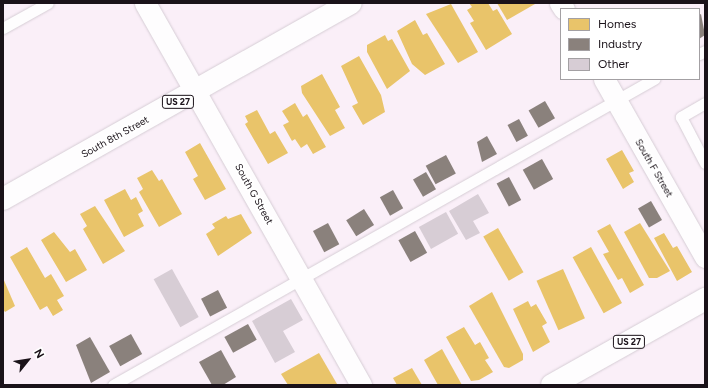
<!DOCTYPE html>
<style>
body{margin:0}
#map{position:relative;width:708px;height:388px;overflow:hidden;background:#faeff8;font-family:Figtree,sans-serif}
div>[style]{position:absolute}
.homes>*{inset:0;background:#e9c46a;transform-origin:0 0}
.industry>*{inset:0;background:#8a817c;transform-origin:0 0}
.building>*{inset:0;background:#d7cdd5;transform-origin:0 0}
.roads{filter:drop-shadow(0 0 1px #d6cdd5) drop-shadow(0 0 1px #d6cdd5)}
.service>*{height:11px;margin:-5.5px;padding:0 5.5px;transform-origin:5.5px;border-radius:5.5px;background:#fefdfe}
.minor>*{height:21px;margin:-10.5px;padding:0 10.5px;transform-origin:10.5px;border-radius:10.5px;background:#fefdfe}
.trunk>*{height:22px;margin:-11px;padding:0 11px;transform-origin:11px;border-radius:11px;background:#fefdfe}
span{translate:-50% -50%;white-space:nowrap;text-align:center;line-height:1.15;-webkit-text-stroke:4px #fff;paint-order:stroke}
.shield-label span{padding:1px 3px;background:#fff;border:1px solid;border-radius:3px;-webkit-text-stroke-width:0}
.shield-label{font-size:9px;color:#1a1219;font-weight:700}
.street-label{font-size:10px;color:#1a1219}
.frame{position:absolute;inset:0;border:4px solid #1a1219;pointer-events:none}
.legend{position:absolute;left:560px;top:8px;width:140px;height:72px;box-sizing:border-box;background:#fff;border:1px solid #a3a0a3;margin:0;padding:5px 7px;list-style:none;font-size:12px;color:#1a1219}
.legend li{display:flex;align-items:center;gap:8px;height:20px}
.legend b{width:20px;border:1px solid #a3a0a3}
.north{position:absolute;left:8px;top:340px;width:40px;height:40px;-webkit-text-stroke:3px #fff;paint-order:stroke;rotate:60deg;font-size:11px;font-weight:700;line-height:16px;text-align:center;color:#1a1219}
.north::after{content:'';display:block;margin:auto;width:14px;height:18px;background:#1a1219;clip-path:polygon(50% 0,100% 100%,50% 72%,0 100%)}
</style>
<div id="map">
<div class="homes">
<i style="clip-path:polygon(469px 3px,488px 3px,493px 11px,497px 9px,512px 34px,486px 50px,470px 23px,474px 21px,467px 10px,472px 7px)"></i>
<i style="clip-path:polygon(497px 3px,535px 3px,535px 4px,507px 20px)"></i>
<i style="clip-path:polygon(451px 4px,478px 52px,458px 63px,426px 14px)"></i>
<i style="clip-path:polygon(415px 20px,423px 35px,427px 33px,445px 64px,425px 75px,412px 64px,397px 31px)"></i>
<i style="clip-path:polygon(385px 35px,388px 41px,392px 39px,410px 71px,387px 89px,367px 52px,367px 45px)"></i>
<i style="clip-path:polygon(359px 56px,381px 95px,385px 112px,363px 125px,352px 106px,358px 103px,341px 66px)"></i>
<i style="clip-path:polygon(322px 74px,340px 107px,335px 110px,345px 128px,330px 136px,302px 93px,301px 86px)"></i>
<i style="clip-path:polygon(295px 103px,303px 117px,307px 114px,326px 147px,313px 154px,307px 144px,301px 148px,295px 139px,292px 141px,283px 125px,289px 122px,282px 111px)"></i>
<i style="clip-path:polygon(257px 110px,270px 134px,275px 131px,288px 153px,268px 164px,245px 124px,248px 122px,245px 116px)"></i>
<i style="clip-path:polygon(200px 143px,226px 189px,205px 200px,193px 179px,198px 176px,185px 152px)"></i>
<i style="clip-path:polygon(622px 150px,634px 171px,629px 173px,634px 182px,623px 189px,606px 159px)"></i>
<i style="clip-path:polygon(152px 170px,159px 181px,162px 179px,182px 214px,159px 227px,139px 192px,143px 189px,137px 178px)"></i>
<i style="clip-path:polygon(125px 189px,131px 200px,136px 197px,143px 211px,138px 214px,144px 226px,124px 237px,104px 200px)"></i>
<i style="clip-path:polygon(95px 206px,125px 251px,103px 264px,83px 229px,87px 226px,80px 214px)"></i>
<i style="clip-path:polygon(241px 214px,252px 233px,218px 256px,206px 234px,215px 228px,212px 224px,226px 216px,228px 219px)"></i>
<i style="clip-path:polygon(640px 223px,670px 271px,657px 278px,649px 278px,624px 232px)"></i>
<i style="clip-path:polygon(610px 224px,644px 285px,630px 293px,622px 278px,618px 280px,603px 254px,609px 252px,597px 231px)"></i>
<i style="left:498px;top:228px;width:51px;height:17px;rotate:60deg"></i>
<i style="clip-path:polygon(54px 232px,70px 252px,75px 249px,87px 270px,66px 282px,41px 240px)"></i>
<i style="clip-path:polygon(664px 233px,673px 248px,677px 246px,692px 272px,677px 281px,654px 238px)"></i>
<i style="clip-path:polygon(27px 247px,45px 278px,51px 274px,64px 296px,57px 300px,63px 310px,53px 316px,47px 306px,40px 310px,10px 257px)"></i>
<i style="left:591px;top:247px;width:64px;height:21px;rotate:61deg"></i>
<i style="left:563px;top:269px;width:54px;height:29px;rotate:66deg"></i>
<i style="clip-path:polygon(3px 278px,15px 306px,5px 312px,3px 309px)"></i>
<i style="clip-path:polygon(492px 292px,523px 354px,523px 360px,509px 368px,504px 367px,469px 306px)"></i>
<i style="clip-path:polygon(528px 301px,531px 307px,536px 304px,547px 323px,542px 326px,550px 342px,533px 352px,513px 309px)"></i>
<i style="clip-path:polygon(464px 327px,475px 345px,480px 342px,489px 358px,485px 360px,493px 372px,479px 380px,471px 381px,446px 337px)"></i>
<i style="clip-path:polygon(442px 349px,462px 385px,438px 385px,424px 360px)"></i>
<i style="clip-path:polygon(319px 353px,337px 384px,288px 385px,281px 374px)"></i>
<i style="clip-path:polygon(412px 368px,422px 385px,397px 385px,393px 378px)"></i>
</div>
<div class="industry">
<i style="clip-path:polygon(701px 14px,705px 35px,699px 39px,699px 15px)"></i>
<i style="left:545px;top:101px;width:20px;height:19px;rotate:60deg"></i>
<i style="left:519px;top:119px;width:19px;height:13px;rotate:62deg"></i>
<i style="clip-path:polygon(487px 136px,497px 154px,482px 162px,477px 142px)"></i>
<i style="left:446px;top:155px;width:21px;height:23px;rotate:62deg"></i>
<i style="left:542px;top:159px;width:23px;height:22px;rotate:61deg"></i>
<i style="left:426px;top:172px;width:20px;height:15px;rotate:60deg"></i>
<i style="left:509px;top:177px;width:26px;height:14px;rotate:62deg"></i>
<i style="left:393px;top:190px;width:21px;height:15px;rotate:61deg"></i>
<i style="left:651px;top:201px;width:22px;height:15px;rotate:60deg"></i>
<i style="left:364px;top:209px;width:19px;height:21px;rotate:58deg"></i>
<i style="left:328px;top:223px;width:24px;height:17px;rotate:62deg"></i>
<i style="left:415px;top:231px;width:25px;height:19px;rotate:61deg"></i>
<i style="left:218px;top:290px;width:20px;height:19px;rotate:63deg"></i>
<i style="left:248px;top:324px;width:18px;height:27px;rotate:61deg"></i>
<i style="left:131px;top:334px;width:23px;height:25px;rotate:61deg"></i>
<i style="clip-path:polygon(90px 337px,110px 372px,91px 383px,76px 345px)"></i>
<i style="clip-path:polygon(221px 350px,236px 377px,223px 385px,212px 385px,199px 362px)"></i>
</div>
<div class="building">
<i style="clip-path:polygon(478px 194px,489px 213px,473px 221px,480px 233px,466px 240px,449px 211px)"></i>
<i style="left:446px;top:212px;width:25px;height:31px;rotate:61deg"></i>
<i style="left:172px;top:269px;width:55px;height:21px;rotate:61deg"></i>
<i style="clip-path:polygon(291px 299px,303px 320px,283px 331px,295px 352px,275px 363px,252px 321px)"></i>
</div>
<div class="roads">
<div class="service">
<i style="left:3px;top:28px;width:51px;rotate:-29.1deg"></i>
<i style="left:699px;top:54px;width:7px;rotate:-27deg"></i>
<i style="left:705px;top:103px;width:28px;rotate:150deg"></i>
<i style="left:681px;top:117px;width:52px;rotate:62.4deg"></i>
<i style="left:113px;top:385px;width:622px;rotate:-29.49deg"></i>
</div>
<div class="minor">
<i style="left:145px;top:3px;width:439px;rotate:60.5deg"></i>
<i style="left:560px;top:3px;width:7px;rotate:56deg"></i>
<i style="left:604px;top:79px;width:205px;rotate:60.4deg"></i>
</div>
<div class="trunk">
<i style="left:3px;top:199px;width:399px;rotate:-29.4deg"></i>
<i style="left:552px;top:385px;width:176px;rotate:-29.3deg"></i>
</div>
</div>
<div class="shield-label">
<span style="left:178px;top:102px">US 27</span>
<span style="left:629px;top:342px">US 27</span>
</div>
<div class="street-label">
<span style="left:115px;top:137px;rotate:-29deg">South 8th Street</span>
<span style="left:654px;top:168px;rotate:60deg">South F Street</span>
<span style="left:254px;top:194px;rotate:61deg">South G Street</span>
</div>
<div class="frame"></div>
<ul class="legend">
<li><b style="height:11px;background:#e9c46a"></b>Homes</li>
<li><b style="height:11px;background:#8a817c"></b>Industry</li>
<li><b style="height:11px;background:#d7cdd5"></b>Other</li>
</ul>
<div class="north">N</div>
</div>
